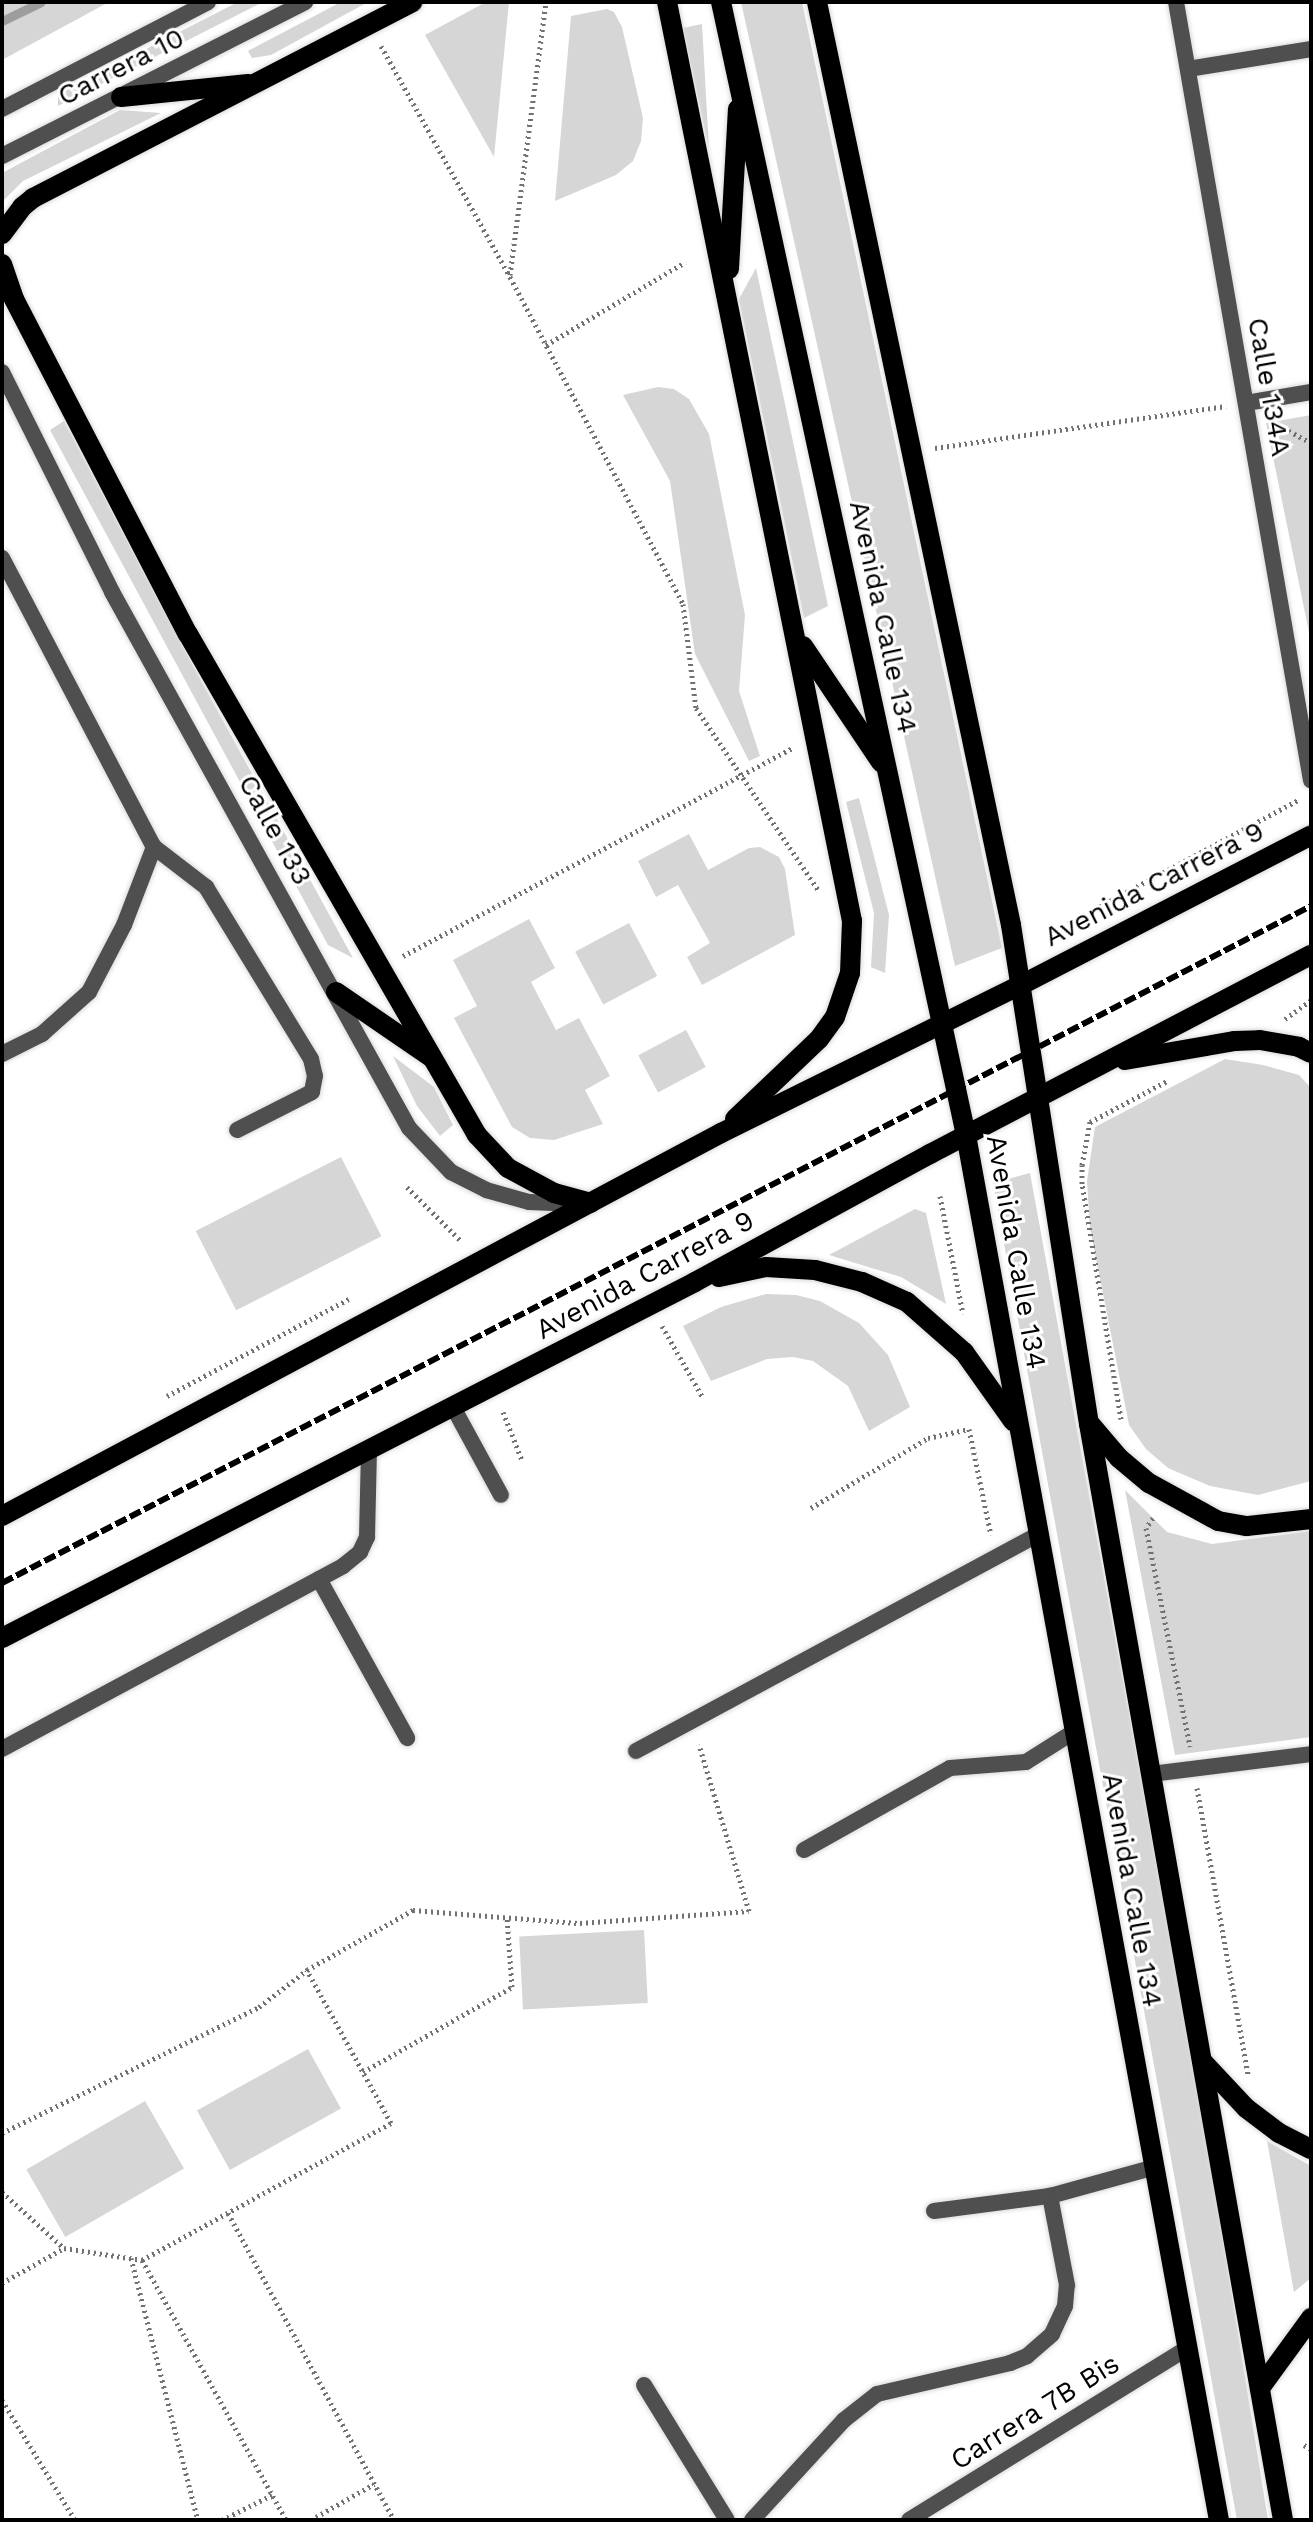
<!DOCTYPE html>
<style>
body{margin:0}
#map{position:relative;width:1313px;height:2522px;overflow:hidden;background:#fff;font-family:"Work Sans",sans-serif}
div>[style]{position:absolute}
.green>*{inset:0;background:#d6d6d6;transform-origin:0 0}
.stream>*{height:9px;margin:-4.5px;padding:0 4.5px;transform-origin:4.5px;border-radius:4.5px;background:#9d9d9d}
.path>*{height:5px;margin-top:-2.5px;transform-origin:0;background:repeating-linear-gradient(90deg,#717171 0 2px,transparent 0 6px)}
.roads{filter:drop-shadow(0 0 2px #dbdbdb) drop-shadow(0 0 2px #dbdbdb)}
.service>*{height:16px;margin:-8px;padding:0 8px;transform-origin:8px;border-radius:8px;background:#4f4f4f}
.minor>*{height:16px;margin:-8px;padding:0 8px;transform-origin:8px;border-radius:8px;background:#4f4f4f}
.primary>*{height:20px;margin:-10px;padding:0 10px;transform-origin:10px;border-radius:10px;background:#000}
.rail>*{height:6px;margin-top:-3px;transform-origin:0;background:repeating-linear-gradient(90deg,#000 0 12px,transparent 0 16px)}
span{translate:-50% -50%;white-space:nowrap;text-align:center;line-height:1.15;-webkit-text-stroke:6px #fff;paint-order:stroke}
.street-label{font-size:28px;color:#000}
.frame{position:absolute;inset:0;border:4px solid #000;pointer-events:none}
</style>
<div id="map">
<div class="green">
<i style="clip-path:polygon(2px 2px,109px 2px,2px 60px)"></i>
<i style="clip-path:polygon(238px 2px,263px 2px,58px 106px,58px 94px)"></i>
<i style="clip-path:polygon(341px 2px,368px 2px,271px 55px,252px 58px,248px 51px)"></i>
<i style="clip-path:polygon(486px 2px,509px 2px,494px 157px,425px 35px)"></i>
<i style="clip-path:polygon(741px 2px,802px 2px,1002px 948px,955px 966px)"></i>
<i style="clip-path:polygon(607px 9px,614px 12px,622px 27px,643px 118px,641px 141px,633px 161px,616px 175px,555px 201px,571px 16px)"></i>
<i style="clip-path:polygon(702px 24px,709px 149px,683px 28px)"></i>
<i style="clip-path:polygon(120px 110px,161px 113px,23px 181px,2px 202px,2px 173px)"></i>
<i style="clip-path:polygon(756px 268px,828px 606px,804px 618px,739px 299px)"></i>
<i style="clip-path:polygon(658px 387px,674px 389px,689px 399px,709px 434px,745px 615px,739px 691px,760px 756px,749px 761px,695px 654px,670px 481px,623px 395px)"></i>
<i style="clip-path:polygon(1311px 415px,1311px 642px,1266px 423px)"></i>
<i style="clip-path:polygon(64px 421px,187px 655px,353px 958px,328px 945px,50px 430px)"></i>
<i style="clip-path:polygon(859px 798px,889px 915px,885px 973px,871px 967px,874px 913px,846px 802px)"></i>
<i style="clip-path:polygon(689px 834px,708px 870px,749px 848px,760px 847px,779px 857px,785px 869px,795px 935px,702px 985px,687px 957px,710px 943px,678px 885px,656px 897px,638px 861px)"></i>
<i style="clip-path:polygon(529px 919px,555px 968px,531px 982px,556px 1030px,579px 1018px,610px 1076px,585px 1090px,603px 1124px,554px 1140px,530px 1138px,512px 1127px,454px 1018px,477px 1006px,453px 960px)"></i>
<i style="left:629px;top:923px;width:60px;height:61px;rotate:62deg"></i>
<i style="left:686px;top:1030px;width:42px;height:54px;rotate:62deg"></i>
<i style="clip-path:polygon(393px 1056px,434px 1087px,453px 1125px,440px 1136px,417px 1106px)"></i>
<i style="clip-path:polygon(1225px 1059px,1263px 1065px,1299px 1075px,1311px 1088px,1311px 1481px,1258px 1495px,1210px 1486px,1168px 1468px,1146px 1449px,1129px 1425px,1090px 1228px,1087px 1181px,1095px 1127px)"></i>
<i style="left:341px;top:1157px;width:89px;height:163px;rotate:63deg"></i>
<i style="clip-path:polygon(1030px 1173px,1206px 2135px,1268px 2520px,1237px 2520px,993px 1183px)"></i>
<i style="clip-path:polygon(915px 1209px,926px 1213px,946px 1304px,901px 1277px,829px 1255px)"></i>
<i style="clip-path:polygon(766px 1294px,796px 1295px,820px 1301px,859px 1323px,888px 1355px,910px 1407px,869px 1431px,848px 1386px,813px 1361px,793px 1357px,767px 1359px,711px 1381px,683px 1326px,721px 1307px)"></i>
<i style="clip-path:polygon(1125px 1490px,1167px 1532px,1212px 1544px,1311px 1531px,1311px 1737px,1175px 1755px)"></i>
<i style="left:644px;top:1930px;width:73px;height:125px;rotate:87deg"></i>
<i style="left:308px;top:2049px;width:68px;height:127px;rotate:61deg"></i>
<i style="left:145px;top:2101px;width:78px;height:137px;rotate:60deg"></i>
<i style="clip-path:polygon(1267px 2141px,1311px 2166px,1311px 2278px,1294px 2292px)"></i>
</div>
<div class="stream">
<i style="left:2px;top:21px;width:43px;rotate:-26deg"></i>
</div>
<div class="path">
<i style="left:381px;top:46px;width:265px;rotate:60.8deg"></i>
<i style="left:510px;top:277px;width:370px;rotate:62.1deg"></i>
<i style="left:683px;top:604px;width:105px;rotate:82.9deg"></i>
<i style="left:696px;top:708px;width:220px;rotate:56.1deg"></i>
<i style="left:510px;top:275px;width:275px;rotate:-82.5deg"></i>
<i style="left:546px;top:345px;width:162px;rotate:-30.8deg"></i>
<i style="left:1273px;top:422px;width:43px;rotate:28.9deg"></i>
<i style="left:935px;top:448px;width:294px;rotate:-8.2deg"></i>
<i style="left:1052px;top:932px;width:281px;rotate:-28.2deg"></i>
<i style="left:403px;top:956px;width:442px;rotate:-28.1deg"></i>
<i style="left:1285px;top:1019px;width:32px;rotate:-36deg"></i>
<i style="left:407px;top:1187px;width:75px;rotate:45deg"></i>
<i style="left:940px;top:1196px;width:120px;rotate:79deg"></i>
<i style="left:662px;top:1326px;width:83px;rotate:60.3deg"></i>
<i style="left:167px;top:1396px;width:206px;rotate:-28.1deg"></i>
<i style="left:503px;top:1412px;width:52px;rotate:68.4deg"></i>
<i style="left:1121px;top:1419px;width:238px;rotate:-99.4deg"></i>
<i style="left:1082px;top:1184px;width:19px;rotate:-90deg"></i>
<i style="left:1082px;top:1165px;width:44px;rotate:-79.5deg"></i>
<i style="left:1090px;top:1122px;width:89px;rotate:-28deg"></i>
<i style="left:811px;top:1508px;width:136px;rotate:-30.9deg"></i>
<i style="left:928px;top:1438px;width:42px;rotate:-12.4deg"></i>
<i style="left:969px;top:1429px;width:108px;rotate:78.3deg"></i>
<i style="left:1153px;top:1518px;width:12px;rotate:125deg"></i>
<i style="left:1146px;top:1528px;width:223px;rotate:78.6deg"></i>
<i style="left:1197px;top:1788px;width:291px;rotate:79.9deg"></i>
<i style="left:363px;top:2072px;width:172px;rotate:-29.7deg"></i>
<i style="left:512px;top:1987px;width:70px;rotate:-94.1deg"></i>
<i style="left:2px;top:2133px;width:286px;rotate:-26.1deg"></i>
<i style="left:259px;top:2007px;width:61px;rotate:-37.6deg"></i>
<i style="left:2px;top:2192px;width:84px;rotate:42.1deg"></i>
<i style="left:64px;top:2248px;width:79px;rotate:8.7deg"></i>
<i style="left:142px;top:2260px;width:284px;rotate:-28.8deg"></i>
<i style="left:391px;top:2123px;width:175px;rotate:-118.8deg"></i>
<i style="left:307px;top:1970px;width:122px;rotate:-29.5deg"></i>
<i style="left:413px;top:1910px;width:168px;rotate:4.5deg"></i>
<i style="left:580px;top:1923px;width:169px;rotate:-4.1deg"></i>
<i style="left:749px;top:1911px;width:174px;rotate:-106.7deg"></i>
<i style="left:228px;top:2213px;width:349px;rotate:61.6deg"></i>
<i style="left:131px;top:2258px;width:270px;rotate:75.7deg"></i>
<i style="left:142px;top:2260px;width:297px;rotate:61deg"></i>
<i style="left:2px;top:2283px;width:71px;rotate:-29.4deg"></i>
<i style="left:2px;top:2400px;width:140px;rotate:58.7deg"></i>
<i style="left:1304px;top:2445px;width:8px;rotate:30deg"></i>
<i style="left:316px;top:2517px;width:67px;rotate:-29.6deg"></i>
<i style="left:222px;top:2520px;width:56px;rotate:-26.6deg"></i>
</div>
<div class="roads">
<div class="service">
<i style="left:2px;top:558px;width:327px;rotate:62.3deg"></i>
<i style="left:154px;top:847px;width:66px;rotate:37.6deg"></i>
<i style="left:206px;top:887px;width:202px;rotate:58.6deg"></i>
<i style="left:311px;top:1059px;width:17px;rotate:77deg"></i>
<i style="left:315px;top:1076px;width:16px;rotate:101deg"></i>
<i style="left:312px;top:1092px;width:84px;rotate:153.1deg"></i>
<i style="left:2px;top:1054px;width:45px;rotate:-26.6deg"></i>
<i style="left:42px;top:1034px;width:63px;rotate:-41.8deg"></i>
<i style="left:89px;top:992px;width:76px;rotate:-62.4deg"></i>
<i style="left:124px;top:925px;width:84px;rotate:-69deg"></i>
<i style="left:453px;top:1407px;width:100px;rotate:61.4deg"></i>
<i style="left:319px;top:1579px;width:182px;rotate:61deg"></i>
<i style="left:2px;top:1749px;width:387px;rotate:-28.2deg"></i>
<i style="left:343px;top:1566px;width:22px;rotate:-39deg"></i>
<i style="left:360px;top:1552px;width:17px;rotate:-65deg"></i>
<i style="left:367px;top:1537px;width:86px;rotate:-88.7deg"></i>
<i style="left:636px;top:1751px;width:458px;rotate:-28.3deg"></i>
<i style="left:804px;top:1850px;width:167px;rotate:-29.3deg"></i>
<i style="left:950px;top:1768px;width:76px;rotate:-4.5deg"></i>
<i style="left:1026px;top:1762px;width:58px;rotate:-32.3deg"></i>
<i style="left:934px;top:2211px;width:117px;rotate:-7.4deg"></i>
<i style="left:1050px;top:2196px;width:109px;rotate:-15.4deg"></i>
<i style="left:644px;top:2385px;width:158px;rotate:58.4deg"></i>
<i style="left:752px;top:2520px;width:136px;rotate:-47.4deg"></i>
<i style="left:844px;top:2420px;width:42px;rotate:-38.2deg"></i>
<i style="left:877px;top:2394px;width:137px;rotate:-13.1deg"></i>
<i style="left:1010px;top:2363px;width:18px;rotate:-22deg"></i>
<i style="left:1027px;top:2356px;width:33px;rotate:-41deg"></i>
<i style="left:1052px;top:2334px;width:31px;rotate:-65deg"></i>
<i style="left:1065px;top:2306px;width:21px;rotate:-85deg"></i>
<i style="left:1067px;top:2285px;width:91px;rotate:-100.8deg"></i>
</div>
<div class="minor">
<i style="left:1176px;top:2px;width:790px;rotate:80.16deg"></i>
<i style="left:1188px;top:69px;width:125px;rotate:-9.2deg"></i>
<i style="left:2px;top:109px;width:232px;rotate:-27.4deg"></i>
<i style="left:2px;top:156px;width:340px;rotate:-26.9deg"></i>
<i style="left:2px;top:372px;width:246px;rotate:63.4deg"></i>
<i style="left:112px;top:592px;width:613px;rotate:61.01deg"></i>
<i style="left:409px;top:1128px;width:61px;rotate:46.3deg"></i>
<i style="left:451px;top:1172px;width:39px;rotate:27deg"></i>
<i style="left:486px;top:1190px;width:45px;rotate:15.6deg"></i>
<i style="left:529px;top:1202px;width:49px;rotate:2.3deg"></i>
<i style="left:1246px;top:403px;width:66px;rotate:-9.6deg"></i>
<i style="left:1151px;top:1774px;width:161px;rotate:-7.1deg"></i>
<i style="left:909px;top:2520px;width:328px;rotate:-31.7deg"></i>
</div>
<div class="primary">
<i style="left:667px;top:2px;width:937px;rotate:78.62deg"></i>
<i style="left:852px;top:921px;width:52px;rotate:92.2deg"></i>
<i style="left:850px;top:973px;width:46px;rotate:108.8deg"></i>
<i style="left:835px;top:1017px;width:27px;rotate:126deg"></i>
<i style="left:819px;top:1039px;width:116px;rotate:136.4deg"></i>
<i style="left:721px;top:2px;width:1159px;rotate:77.8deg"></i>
<i style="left:966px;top:1135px;width:1408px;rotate:79.65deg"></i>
<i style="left:817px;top:2px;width:943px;rotate:78.13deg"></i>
<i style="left:1011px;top:925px;width:505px;rotate:81.12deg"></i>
<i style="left:1089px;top:1424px;width:1113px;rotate:79.96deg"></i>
<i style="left:121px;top:97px;width:128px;rotate:-5.8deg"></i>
<i style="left:2px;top:234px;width:34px;rotate:-53deg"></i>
<i style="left:22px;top:207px;width:14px;rotate:-39deg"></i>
<i style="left:33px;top:198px;width:427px;rotate:-27.3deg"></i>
<i style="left:2px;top:264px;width:37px;rotate:71deg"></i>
<i style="left:14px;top:299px;width:377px;rotate:62.6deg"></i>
<i style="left:188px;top:634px;width:578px;rotate:60.02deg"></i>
<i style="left:477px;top:1135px;width:45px;rotate:46.8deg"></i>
<i style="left:508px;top:1168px;width:52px;rotate:28.5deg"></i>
<i style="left:554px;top:1193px;width:38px;rotate:15deg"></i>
<i style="left:729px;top:269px;width:160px;rotate:-86.8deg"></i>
<i style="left:803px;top:646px;width:140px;rotate:56.1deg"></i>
<i style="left:336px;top:992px;width:115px;rotate:34.4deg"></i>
<i style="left:1125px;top:1060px;width:112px;rotate:-9.8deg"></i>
<i style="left:1235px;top:1041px;width:25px;rotate:-2deg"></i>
<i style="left:1260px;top:1040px;width:40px;rotate:10deg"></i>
<i style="left:1299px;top:1047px;width:13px;rotate:27deg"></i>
<i style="left:719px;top:1277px;width:48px;rotate:-12deg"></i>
<i style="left:766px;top:1267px;width:49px;rotate:3.5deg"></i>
<i style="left:815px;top:1270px;width:49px;rotate:14.3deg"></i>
<i style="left:862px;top:1282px;width:49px;rotate:24deg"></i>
<i style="left:907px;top:1302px;width:76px;rotate:41.3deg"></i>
<i style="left:964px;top:1352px;width:85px;rotate:54.6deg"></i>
<i style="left:1091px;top:1425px;width:43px;rotate:49.7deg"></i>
<i style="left:1119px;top:1458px;width:39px;rotate:40deg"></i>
<i style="left:1149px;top:1483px;width:79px;rotate:28.8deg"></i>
<i style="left:1218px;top:1521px;width:29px;rotate:10deg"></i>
<i style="left:1247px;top:1526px;width:64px;rotate:-6.2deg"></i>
<i style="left:2px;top:1516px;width:815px;rotate:-28.04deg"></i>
<i style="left:721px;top:1133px;width:335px;rotate:-26.3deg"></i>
<i style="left:1021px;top:985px;width:326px;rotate:-27.3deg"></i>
<i style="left:2px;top:1638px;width:779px;rotate:-27.19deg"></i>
<i style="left:695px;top:1282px;width:268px;rotate:-28.6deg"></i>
<i style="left:930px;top:1154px;width:430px;rotate:-27.6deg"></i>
<i style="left:1203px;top:2062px;width:63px;rotate:46.9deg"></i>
<i style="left:1246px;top:2108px;width:41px;rotate:37.1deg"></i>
<i style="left:1279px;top:2133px;width:36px;rotate:27deg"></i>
<i style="left:1260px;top:2388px;width:87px;rotate:-53.9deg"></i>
</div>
</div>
<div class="rail">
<i style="left:2px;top:1583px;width:1474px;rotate:-27.35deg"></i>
</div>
<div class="street-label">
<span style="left:121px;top:67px;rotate:-27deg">Carrera 10</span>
<span style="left:1269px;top:387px;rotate:80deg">Calle 134A</span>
<span style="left:883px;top:617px;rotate:78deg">Avenida Calle 134</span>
<span style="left:275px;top:830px;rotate:61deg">Calle 133</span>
<span style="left:1154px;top:884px;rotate:-27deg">Avenida Carrera 9</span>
<span style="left:1016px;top:1252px;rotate:80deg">Avenida Calle 134</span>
<span style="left:645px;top:1275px;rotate:-28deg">Avenida Carrera 9</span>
<span style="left:1132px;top:1890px;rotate:80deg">Avenida Calle 134</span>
<span style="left:1035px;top:2412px;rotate:-32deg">Carrera 7B Bis</span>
</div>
<div class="frame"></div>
</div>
